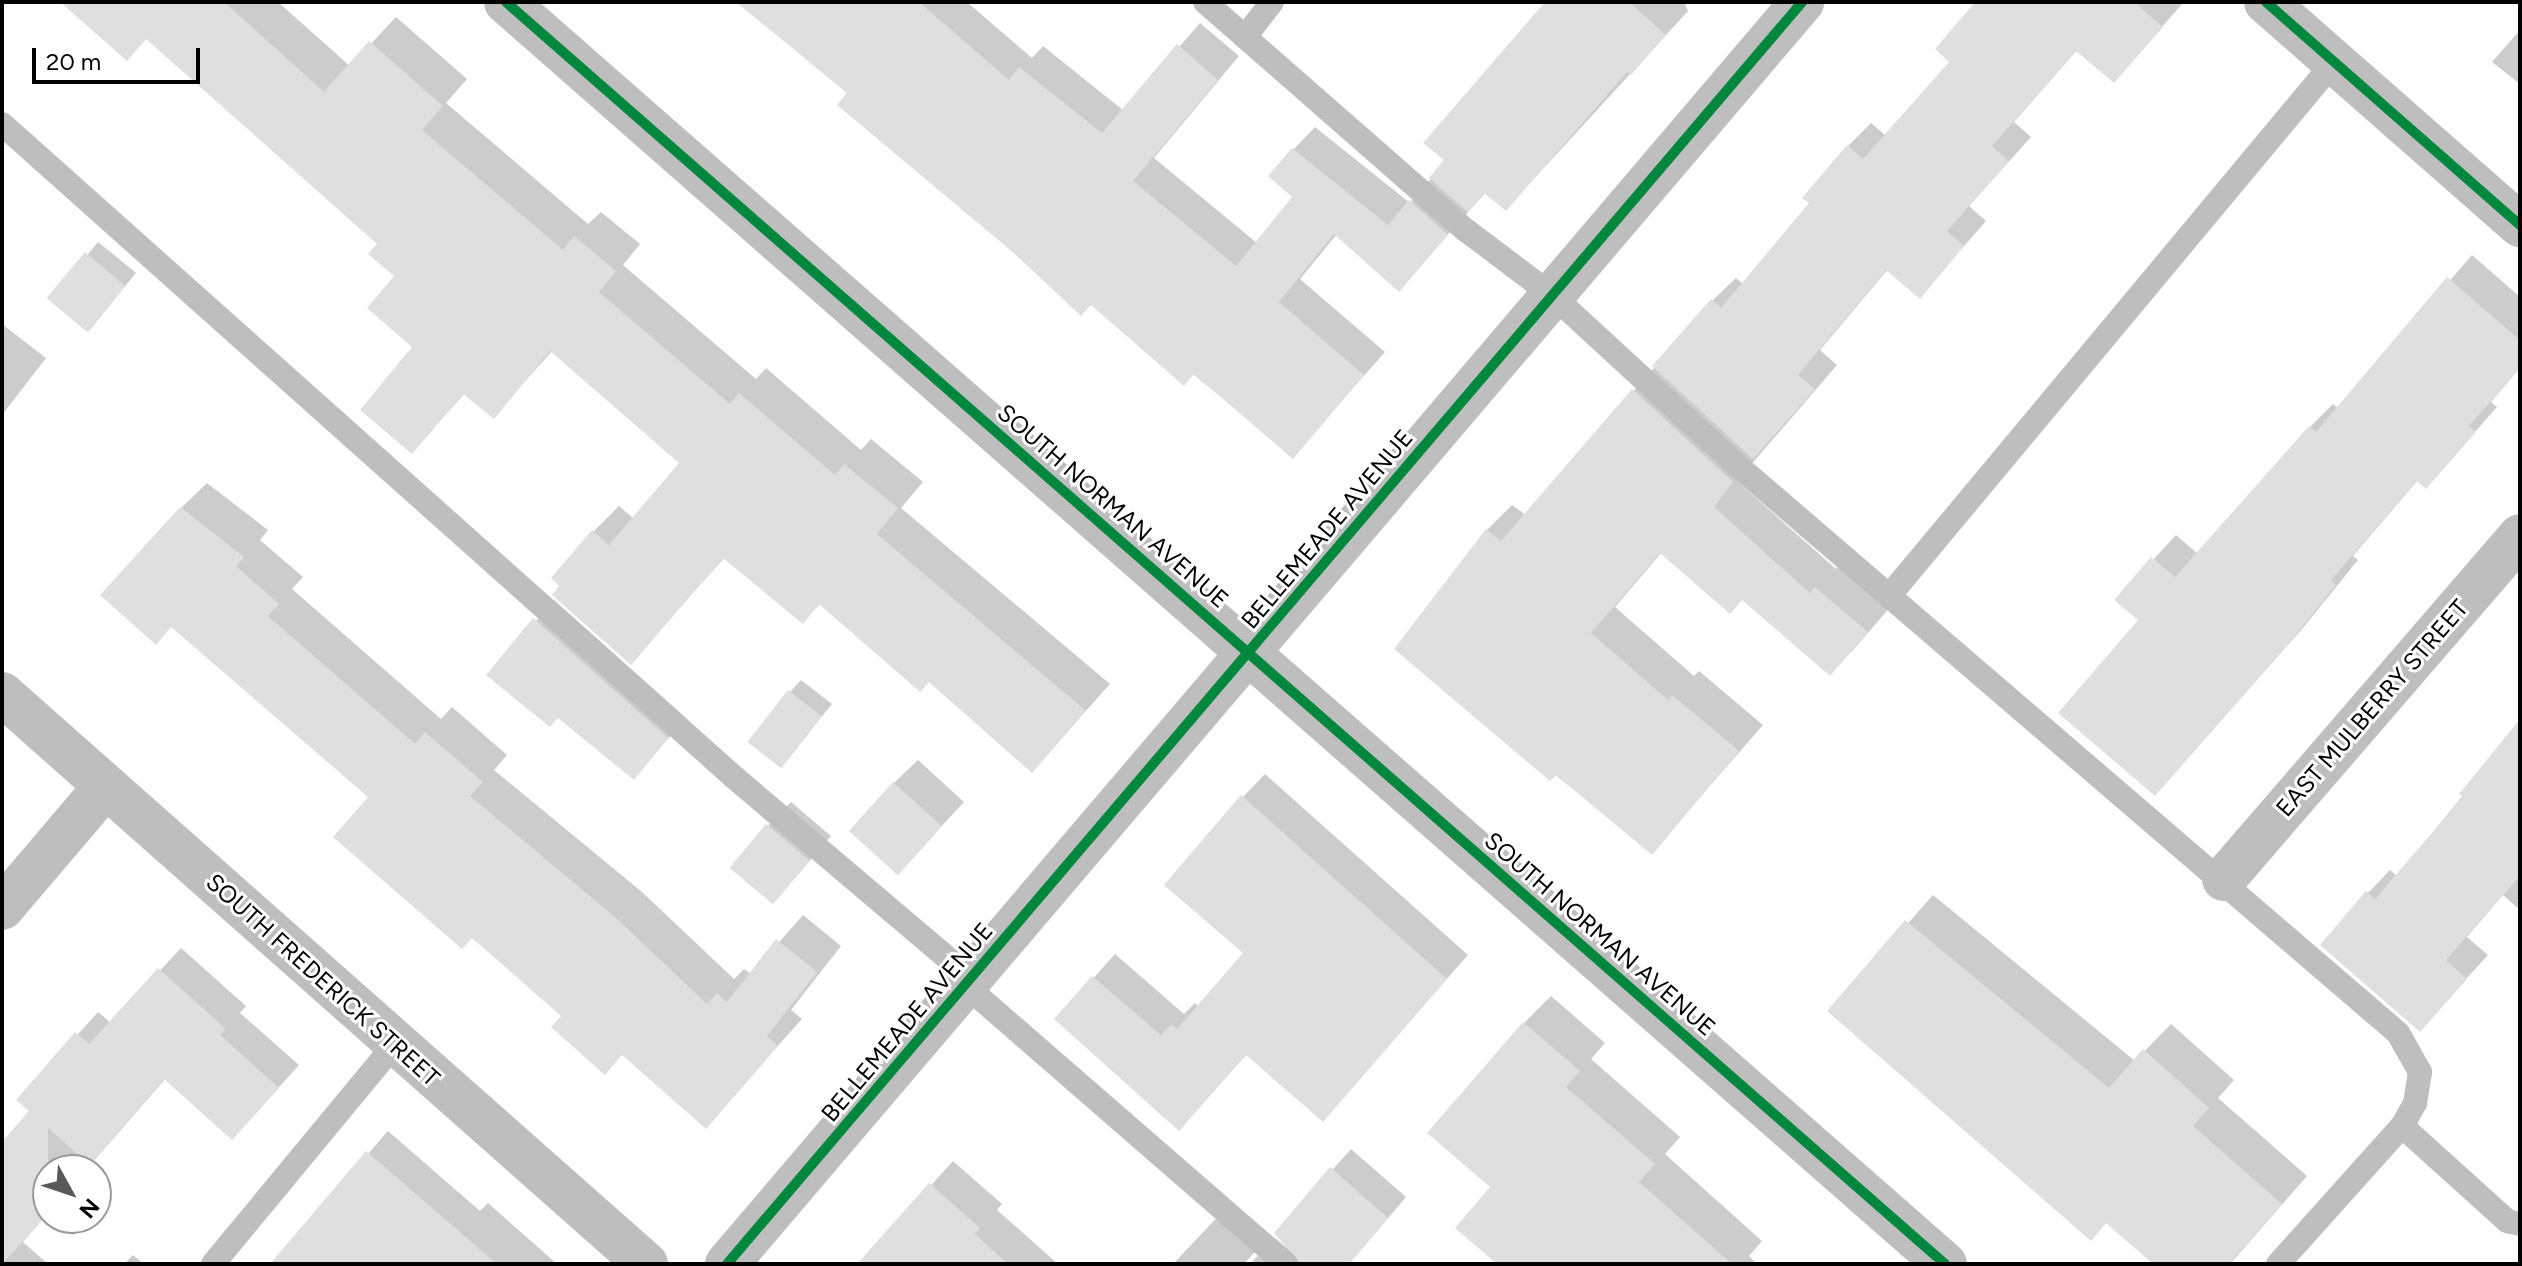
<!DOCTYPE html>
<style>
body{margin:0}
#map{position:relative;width:2522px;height:1266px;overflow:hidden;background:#fff;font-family:Figtree,sans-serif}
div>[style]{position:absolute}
.shadow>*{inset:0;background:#0003;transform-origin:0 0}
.building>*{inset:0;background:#dfdfdf;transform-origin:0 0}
.service>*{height:24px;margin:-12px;padding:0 12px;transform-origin:12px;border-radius:12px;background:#bebebe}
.minor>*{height:44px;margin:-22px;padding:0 22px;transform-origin:22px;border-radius:22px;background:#bebebe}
.tertiary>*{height:44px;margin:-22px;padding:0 22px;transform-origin:22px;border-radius:22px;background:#bebebe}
.cycleway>*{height:10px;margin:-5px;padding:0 5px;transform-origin:5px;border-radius:5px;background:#00873e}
span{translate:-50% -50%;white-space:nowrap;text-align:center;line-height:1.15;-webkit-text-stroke:6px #fff;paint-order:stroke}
.street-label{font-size:24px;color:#000}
.frame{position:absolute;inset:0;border:4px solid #000;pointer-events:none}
.north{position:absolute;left:32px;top:1154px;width:80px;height:80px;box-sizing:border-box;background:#fff;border:2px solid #999;border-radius:50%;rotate:130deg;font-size:22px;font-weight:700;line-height:32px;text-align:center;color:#000}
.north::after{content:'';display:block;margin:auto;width:28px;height:36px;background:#595959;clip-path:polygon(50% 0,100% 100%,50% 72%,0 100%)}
.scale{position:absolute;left:32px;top:48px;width:168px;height:36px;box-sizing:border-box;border:4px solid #000;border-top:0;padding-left:10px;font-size:24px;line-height:28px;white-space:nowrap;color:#000;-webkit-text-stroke:6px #fff;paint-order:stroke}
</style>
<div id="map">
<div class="shadow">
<i style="clip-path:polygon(63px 2px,278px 2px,350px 66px,396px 17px,467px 79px,446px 103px,588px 224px,601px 212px,640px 244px,623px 265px,756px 379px,766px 368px,861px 450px,871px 439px,923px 482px,901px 508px,1110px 684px,1032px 771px,929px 680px,821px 603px,803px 621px,725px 557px,631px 662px,593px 532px,619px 506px,634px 519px,682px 462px,553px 350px,494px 416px,465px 393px,412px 452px,415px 347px,396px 276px,379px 244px,147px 38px,127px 58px)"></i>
<i style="clip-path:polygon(739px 2px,967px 2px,1032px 58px,1043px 46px,1124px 111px,1200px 23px,1239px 56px,1154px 158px,1257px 243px,1295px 196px,1293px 150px,1315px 127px,1410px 203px,1447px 160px,1548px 2px,1684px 2px,1688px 11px,1506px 209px,1486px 192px,1399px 289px,1337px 234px,1300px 279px,1385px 352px,1293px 456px)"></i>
<i style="clip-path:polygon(1977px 2px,2184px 2px,2114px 81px,2078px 49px,2014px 122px,2031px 137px,1969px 206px,1986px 221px,1920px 296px,1888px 269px,1820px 350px,1837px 365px,1737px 481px,1836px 569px,1841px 563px,1891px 606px,1855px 648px,1830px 673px,1743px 598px,1662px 552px,1615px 607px,1694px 676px,1699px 671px,1763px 725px,1652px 852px,1396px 648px,1487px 530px,1512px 505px,1526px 515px,1712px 301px,1736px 278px,1743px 284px,1811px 203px,1848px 146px,1871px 123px,1886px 136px,1952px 61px)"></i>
<i style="clip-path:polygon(2520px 30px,2520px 84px,2492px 62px)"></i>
<i style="left:98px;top:242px;width:49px;height:75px;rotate:39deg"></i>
<i style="clip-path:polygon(2472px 255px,2520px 297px,2520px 368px,2491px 402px,2497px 407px,2426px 487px,2418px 480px,2353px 556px,2358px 560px,2302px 629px,2178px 769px,2141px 620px,2117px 599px,2176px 535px,2198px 554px,2310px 427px,2333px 404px,2339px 409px)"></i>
<i style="clip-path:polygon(2px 324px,46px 358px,2px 415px)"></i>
<i style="clip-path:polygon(207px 483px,268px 530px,260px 540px,303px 577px,292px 589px,441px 719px,452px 707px,507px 755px,494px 770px,642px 892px,734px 979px,744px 969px,751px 974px,803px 915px,841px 946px,791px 1010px,802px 1019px,706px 1126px,623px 1054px,563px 1016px,371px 797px,181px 508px)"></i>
<i style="clip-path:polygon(554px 600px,686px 718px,634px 778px,558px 716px,489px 675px)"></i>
<i style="clip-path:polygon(801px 680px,832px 704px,781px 766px,790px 692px)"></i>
<i style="clip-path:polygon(2520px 726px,2520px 910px,2503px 895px,2467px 937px,2488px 955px,2420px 1029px,2368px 893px,2390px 870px,2397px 876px)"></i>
<i style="clip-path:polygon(918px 760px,964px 802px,898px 873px,894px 783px)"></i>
<i style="clip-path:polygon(1265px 774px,1468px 955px,1323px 1119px,1248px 1053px,1179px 1128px,1057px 1019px,1115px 954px,1184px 1014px,1195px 1003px,1199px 1007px,1246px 953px,1243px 797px)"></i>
<i style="clip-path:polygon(791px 802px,831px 836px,794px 879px,768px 826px)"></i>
<i style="clip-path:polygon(1933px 895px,2135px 1061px,2171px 1024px,2234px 1080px,2218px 1098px,2307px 1176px,2230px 1264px,2156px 1264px,2107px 1222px,2091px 1238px,1830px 1011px)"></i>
<i style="clip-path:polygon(181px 948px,246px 1006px,240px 1013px,299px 1065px,253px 1116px,166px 1078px,86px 1170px,48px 1170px,48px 1213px,23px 1242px,48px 1264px,2px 1264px,2px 1145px,32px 1111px,19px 1100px,98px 1012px,111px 1023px)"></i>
<i style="clip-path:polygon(1551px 996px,1605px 1043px,1591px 1059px,1680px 1137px,1665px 1154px,1762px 1241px,1749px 1256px,1757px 1264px,1501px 1264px,1493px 1187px,1524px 1023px)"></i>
<i style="clip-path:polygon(388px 1131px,480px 1211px,488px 1203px,557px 1264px,272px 1264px)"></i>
<i style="clip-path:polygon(1351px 1149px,1406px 1197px,1349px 1264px,1250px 1264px,1275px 1238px,1288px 1249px,1276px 1233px)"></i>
<i style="clip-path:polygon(953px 1161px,1002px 1204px,997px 1210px,1058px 1264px,860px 1264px)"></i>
<i style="clip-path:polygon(1226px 1208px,1263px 1243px,1244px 1264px,1173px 1264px)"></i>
<i style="clip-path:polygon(133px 1255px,144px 1264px,124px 1264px)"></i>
</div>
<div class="building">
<i style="clip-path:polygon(60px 2px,224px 2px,324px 92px,369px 41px,443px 106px,422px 130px,563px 250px,574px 236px,616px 271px,599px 292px,730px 404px,739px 393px,835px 475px,844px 464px,898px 508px,877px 534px,1086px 711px,1032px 773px,929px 682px,920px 692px,819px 604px,803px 624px,723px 558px,631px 665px,552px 595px,559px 586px,551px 578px,592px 530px,609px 545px,679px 463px,550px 351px,494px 419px,463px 394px,412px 454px,360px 410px,412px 347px,367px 308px,394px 276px,368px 254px,377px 244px,146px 39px,127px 61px)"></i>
<i style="clip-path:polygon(736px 2px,919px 2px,1009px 80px,1019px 67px,1102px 133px,1177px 44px,1218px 80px,1133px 181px,1236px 266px,1292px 197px,1268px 176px,1292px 148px,1388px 225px,1409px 200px,1448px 235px,1399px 292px,1334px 234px,1279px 302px,1364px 375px,1293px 459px,1194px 374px,1184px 386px,1091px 305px,1081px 316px,1015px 254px,837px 105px,847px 93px)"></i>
<i style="clip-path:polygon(1545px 2px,1629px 2px,1666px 35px,1631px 75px,1627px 72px,1506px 211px,1484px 193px,1468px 212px,1429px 178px,1444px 160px,1423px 143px)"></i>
<i style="clip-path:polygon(1975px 2px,2134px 2px,2163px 27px,2114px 83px,2076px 51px,1992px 146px,2009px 161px,1947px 231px,1964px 246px,1920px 299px,1886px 270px,1798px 375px,1815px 389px,1753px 459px,1652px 366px,1711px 299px,1721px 308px,1809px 203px,1802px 198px,1847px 145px,1863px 159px,1949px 62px,1935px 49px)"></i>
<i style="left:85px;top:252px;width:53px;height:60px;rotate:40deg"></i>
<i style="clip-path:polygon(2447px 277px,2520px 340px,2520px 368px,2469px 426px,2476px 432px,2426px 489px,2417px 481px,2331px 580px,2336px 585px,2279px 655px,2155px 796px,2058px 713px,2138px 620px,2114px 600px,2151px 557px,2175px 577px,2309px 426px,2316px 432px)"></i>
<i style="clip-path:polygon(1632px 389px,1733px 482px,1714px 507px,1810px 593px,1815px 587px,1868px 632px,1830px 676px,1742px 600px,1730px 614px,1660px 553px,1591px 633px,1668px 700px,1672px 695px,1739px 751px,1652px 855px,1556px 775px,1550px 781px,1394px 649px,1486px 529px,1501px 541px)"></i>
<i style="clip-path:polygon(180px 507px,244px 557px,236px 566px,279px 604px,268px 616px,415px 744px,425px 732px,483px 782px,470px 796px,616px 918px,707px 1004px,717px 993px,727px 1002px,776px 939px,817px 972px,767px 1036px,778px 1046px,706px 1129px,622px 1055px,605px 1075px,551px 1027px,561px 1016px,472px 938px,462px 949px,333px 837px,368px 797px,171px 627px,156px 645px,100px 595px)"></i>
<i style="clip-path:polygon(533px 618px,668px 738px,634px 780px,558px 718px,550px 727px,486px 675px)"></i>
<i style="left:788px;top:690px;width:43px;height:66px;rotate:38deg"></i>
<i style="clip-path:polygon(2520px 719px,2520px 876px,2446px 960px,2467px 979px,2420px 1032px,2320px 945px,2366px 891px,2375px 899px,2463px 797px,2459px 794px)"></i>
<i style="left:893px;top:782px;width:66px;height:66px;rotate:42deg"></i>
<i style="clip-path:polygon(1241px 795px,1447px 979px,1323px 1122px,1246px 1055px,1179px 1131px,1054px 1019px,1092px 976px,1161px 1035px,1171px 1024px,1177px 1029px,1243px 953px,1164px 885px)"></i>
<i style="left:766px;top:824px;width:57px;height:57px;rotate:40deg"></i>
<i style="clip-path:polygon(1905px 920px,2109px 1088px,2143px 1049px,2209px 1108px,2193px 1126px,2282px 1204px,2229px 1264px,2153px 1264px,2106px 1223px,2091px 1241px,1827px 1011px)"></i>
<i style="clip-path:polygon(158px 968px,226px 1029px,220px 1035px,279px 1088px,232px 1140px,164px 1079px,90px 1165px,48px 1128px,48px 1214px,2px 1264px,2px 1142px,29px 1111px,16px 1100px,75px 1032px,89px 1044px)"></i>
<i style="clip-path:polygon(1523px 1022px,1580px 1071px,1566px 1087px,1655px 1164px,1639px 1182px,1732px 1264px,1497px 1264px,1455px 1228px,1490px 1187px,1427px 1133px)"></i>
<i style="clip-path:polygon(366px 1151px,497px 1264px,270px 1264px)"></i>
<i style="clip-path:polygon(1330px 1167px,1388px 1218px,1349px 1264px,1301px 1264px,1274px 1233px)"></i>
<i style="clip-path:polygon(929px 1183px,980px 1228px,975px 1234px,1008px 1264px,857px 1264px)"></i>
</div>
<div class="service">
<i style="left:1205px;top:2px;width:348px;rotate:41.2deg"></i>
<i style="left:1467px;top:231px;width:106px;rotate:37deg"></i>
<i style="left:1552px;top:295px;width:253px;rotate:42.6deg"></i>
<i style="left:1738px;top:466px;width:870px;rotate:40.67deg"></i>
<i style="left:2398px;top:1033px;width:45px;rotate:60.6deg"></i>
<i style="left:2420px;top:1072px;width:31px;rotate:99deg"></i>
<i style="left:2415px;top:1103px;width:26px;rotate:119deg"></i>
<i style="left:2402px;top:1126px;width:186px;rotate:131.9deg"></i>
<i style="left:1245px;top:37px;width:44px;rotate:-52.4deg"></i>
<i style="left:2px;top:124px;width:982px;rotate:41.74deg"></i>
<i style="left:735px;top:778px;width:291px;rotate:40.3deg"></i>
<i style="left:957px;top:966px;width:21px;rotate:67deg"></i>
<i style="left:965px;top:985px;width:425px;rotate:41deg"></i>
<i style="left:1889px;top:596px;width:695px;rotate:-50.19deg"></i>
<i style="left:2402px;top:1126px;width:142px;rotate:42.1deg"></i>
<i style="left:2507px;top:1221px;width:13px;rotate:13deg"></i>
<i style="left:213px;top:1264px;width:286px;rotate:-50.4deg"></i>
</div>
<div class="minor">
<i style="left:506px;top:2px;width:1914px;rotate:41.25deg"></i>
<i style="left:2266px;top:2px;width:338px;rotate:41.3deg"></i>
<i style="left:2px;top:694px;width:860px;rotate:41.51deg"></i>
<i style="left:2224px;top:879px;width:453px;rotate:-49.2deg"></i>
<i style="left:2px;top:908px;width:159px;rotate:-49.6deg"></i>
</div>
<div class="tertiary">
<i style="left:727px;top:1264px;width:1658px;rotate:-49.57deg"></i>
</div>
<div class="cycleway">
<i style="left:506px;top:2px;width:1914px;rotate:41.25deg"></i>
<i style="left:2266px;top:2px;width:338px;rotate:41.3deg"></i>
<i style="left:727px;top:1264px;width:1658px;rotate:-49.57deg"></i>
</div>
<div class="street-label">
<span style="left:1113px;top:506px;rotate:41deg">SOUTH NORMAN AVENUE</span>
<span style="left:1327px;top:529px;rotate:-50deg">BELLEMEADE AVENUE</span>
<span style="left:2372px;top:708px;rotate:-49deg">EAST MULBERRY STREET</span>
<span style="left:1600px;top:934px;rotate:41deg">SOUTH NORMAN AVENUE</span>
<span style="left:323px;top:980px;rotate:42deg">SOUTH FREDERICK STREET</span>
<span style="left:907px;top:1022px;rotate:-50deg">BELLEMEADE AVENUE</span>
</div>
<div class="frame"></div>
<div class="north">N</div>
<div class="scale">20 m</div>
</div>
